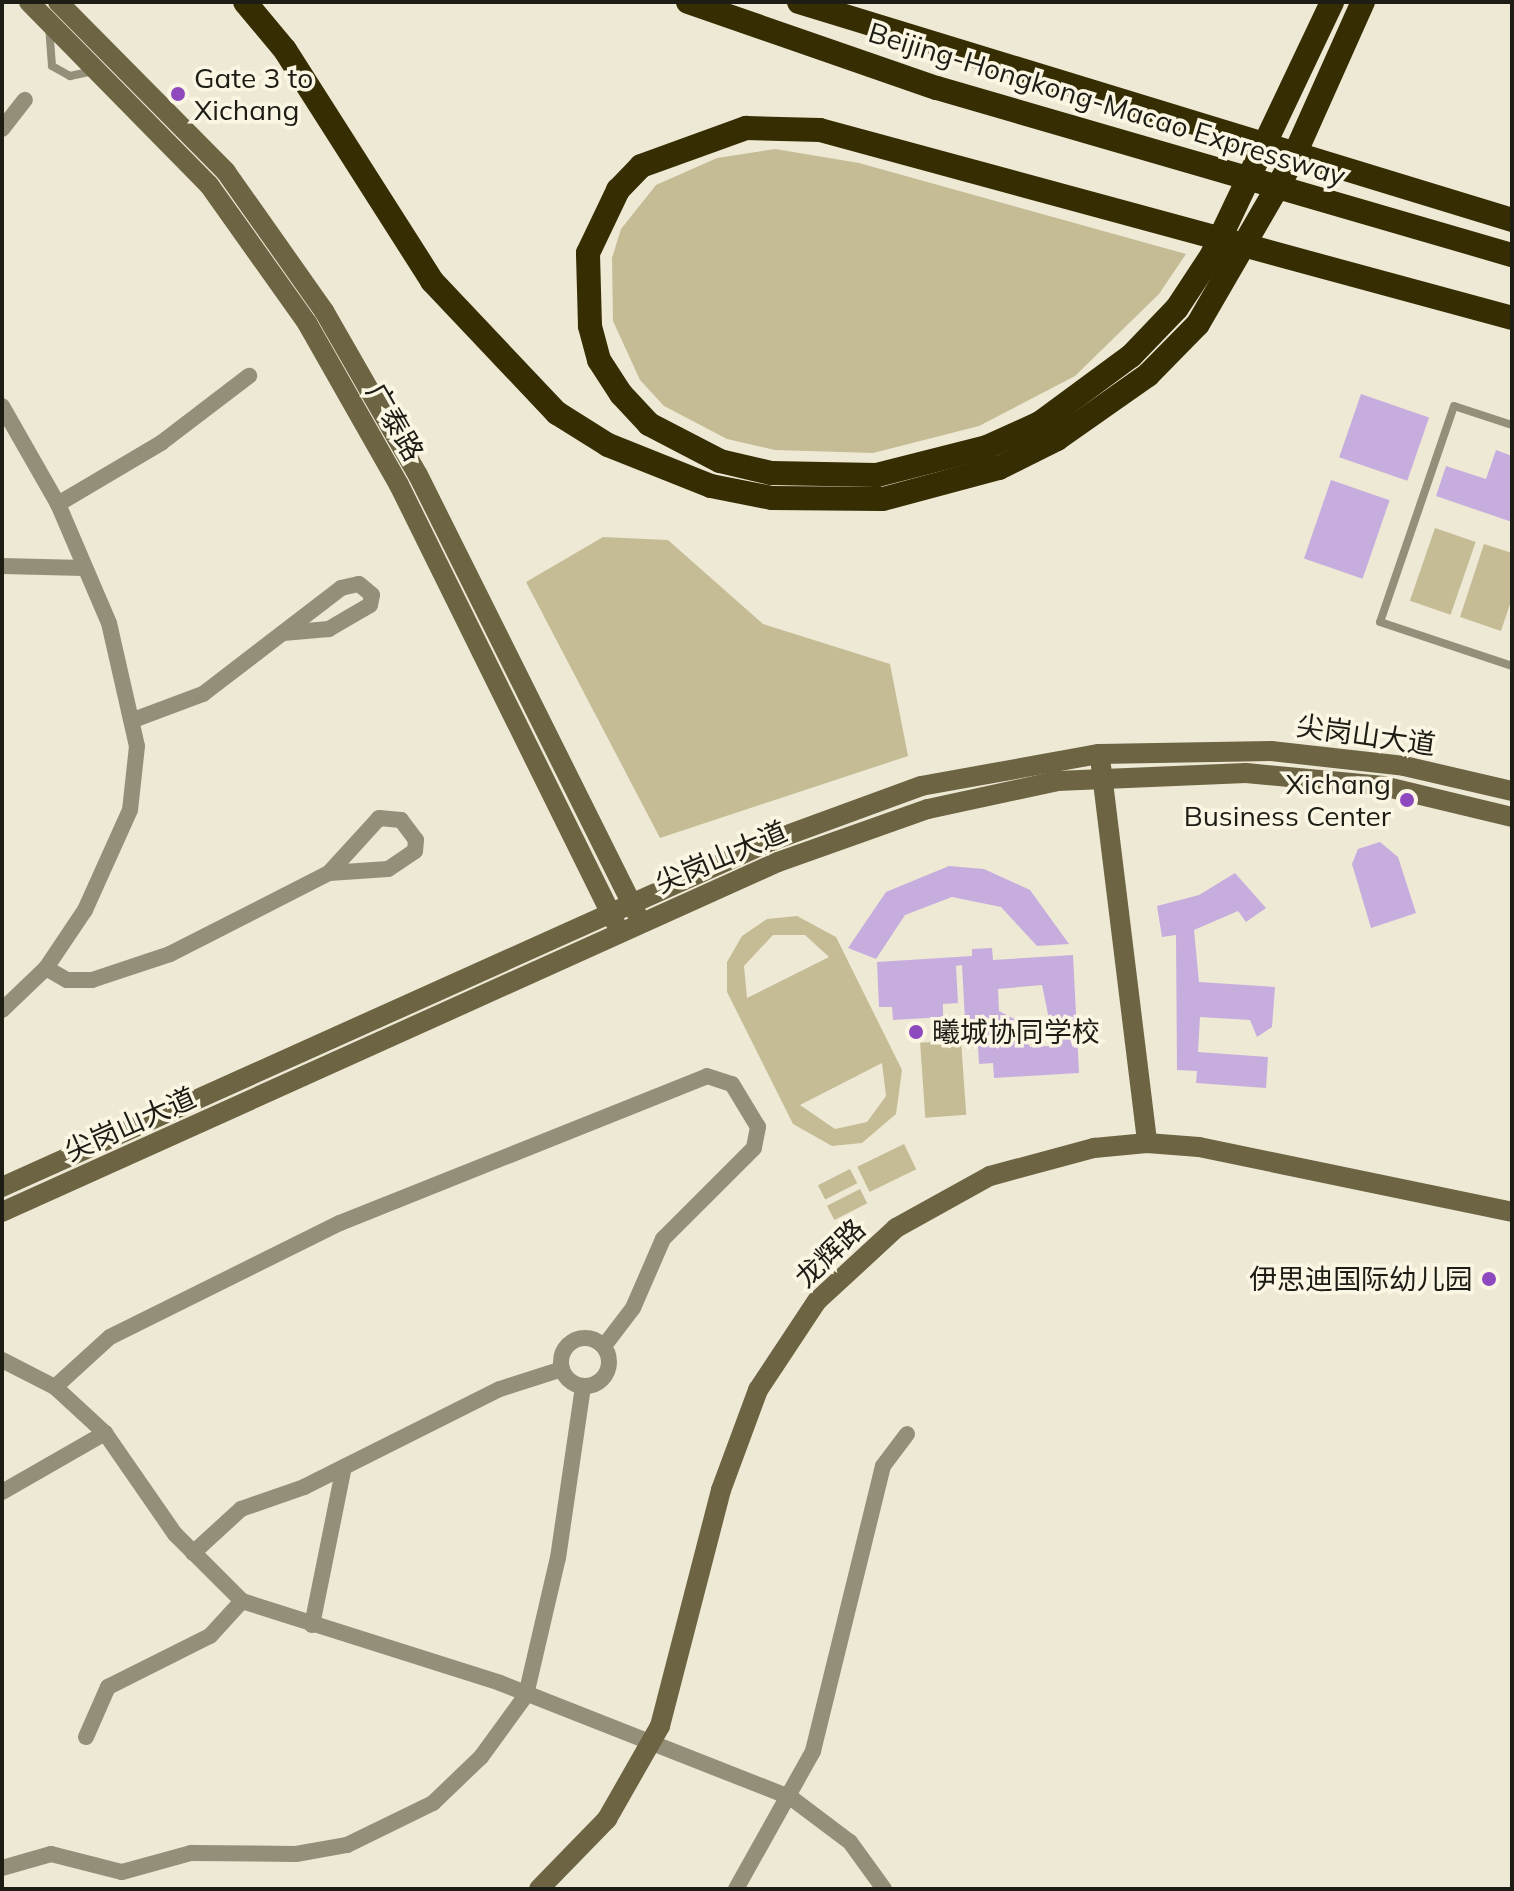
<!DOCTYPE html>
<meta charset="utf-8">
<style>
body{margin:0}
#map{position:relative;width:1514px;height:1891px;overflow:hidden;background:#eee9d5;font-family:Mulish,"Noto Sans SC",sans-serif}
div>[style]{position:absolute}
.green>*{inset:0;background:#c5bc96;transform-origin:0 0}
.building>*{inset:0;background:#c7adde;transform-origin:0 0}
.lane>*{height:8px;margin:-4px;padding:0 4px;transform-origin:4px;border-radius:4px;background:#948f78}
.street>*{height:16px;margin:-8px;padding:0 8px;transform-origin:8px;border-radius:8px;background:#948f78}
.street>.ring{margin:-8px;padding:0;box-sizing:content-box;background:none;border:16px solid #948f78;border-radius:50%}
.secondary>*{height:20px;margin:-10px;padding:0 10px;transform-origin:10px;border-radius:10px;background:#6c6442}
.highway>*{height:24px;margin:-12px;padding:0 12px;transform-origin:12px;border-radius:12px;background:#362d02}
.highway-bridge>*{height:24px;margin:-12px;padding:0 12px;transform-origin:12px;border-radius:12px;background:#362d02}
.dots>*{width:22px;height:22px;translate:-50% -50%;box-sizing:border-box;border:4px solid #fbf6e3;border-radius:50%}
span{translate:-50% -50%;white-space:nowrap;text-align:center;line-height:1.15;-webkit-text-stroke:7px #fbf6e3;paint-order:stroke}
.poi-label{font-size:28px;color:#1d1c15}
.left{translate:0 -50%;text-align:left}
.right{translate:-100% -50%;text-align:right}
.street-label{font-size:28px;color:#1d1c15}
.frame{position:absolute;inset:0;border:4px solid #1d1c15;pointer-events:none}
</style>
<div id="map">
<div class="green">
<i style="clip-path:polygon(775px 149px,859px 163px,1186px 254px,1159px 294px,1075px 376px,979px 426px,873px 453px,775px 450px,727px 439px,664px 406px,640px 380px,613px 321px,612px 258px,621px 229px,656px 185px,717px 158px)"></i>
<i style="left:1435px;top:528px;width:43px;height:77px;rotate:19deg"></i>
<i style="clip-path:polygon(603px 537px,668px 540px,763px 624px,890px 664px,908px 756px,660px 838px,526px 582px)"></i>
<i style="clip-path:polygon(1484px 544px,1512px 553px,1512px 598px,1501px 631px,1460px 617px)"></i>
<i style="clip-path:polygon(evenodd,797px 916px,836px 937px,902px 1070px,896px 1114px,862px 1143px,832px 1146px,793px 1124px,727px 992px,727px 962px,742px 936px,767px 919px,797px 916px,773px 935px,805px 935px,829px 957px,747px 998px,744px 966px,773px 935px,797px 916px,882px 1063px,886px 1096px,867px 1122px,835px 1129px,800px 1105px,882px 1063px)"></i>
<i style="left:961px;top:1040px;width:75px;height:41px;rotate:86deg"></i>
<i style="left:904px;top:1144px;width:28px;height:52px;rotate:64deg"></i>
<i style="left:850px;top:1169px;width:16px;height:36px;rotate:63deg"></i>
<i style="left:860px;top:1189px;width:16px;height:37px;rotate:63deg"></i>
</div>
<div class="building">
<i style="left:1361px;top:394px;width:72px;height:67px;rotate:19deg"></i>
<i style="clip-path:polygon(1496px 450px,1512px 456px,1512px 522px,1436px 496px,1446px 466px,1486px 479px)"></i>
<i style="left:1331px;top:480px;width:62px;height:83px;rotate:19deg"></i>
<i style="clip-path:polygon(1380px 842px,1398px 857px,1416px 913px,1371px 928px,1352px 864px,1358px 849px)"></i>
<i style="clip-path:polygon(949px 866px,984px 869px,1030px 890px,1069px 944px,1037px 946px,1001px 907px,952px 897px,905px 915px,876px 959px,848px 948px,886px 892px)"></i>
<i style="clip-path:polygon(1235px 873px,1266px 908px,1246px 922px,1238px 911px,1194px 930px,1199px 982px,1275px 987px,1272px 1027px,1257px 1037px,1250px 1020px,1200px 1017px,1198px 1052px,1268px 1057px,1266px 1088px,1196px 1083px,1197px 1071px,1177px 1070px,1176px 935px,1162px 937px,1157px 906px,1199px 895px)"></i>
<i style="clip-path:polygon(evenodd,992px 948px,993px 960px,1073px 955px,1079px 1073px,994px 1078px,993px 1063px,979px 1064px,977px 1029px,991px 1028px,991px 1018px,965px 1020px,962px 965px,956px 966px,958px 1003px,943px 1004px,943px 1017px,893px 1020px,892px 1007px,879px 1007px,877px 962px,972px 956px,972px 949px,992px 948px,1042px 985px,1052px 1034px,1049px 1046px,1030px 1047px,1020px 1022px,999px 1011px,998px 989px,1042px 985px)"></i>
</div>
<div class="lane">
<i style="left:49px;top:26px;width:40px;rotate:85.7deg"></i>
<i style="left:52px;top:66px;width:21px;rotate:29deg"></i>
<i style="left:70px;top:76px;width:24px;rotate:-12deg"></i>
<i style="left:1512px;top:425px;width:61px;rotate:-161.9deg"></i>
<i style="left:1454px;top:406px;width:228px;rotate:108.9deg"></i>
<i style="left:1380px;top:622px;width:139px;rotate:18.4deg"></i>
</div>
<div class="street">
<i style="left:2px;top:129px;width:37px;rotate:-52deg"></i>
<i style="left:2px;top:406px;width:113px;rotate:60.3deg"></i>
<i style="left:58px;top:504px;width:129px;rotate:66.8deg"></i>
<i style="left:109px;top:623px;width:126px;rotate:77.2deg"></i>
<i style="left:137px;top:746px;width:64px;rotate:96.2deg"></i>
<i style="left:130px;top:810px;width:110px;rotate:114.2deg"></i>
<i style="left:85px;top:910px;width:70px;rotate:123.9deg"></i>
<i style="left:46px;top:968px;width:61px;rotate:136.3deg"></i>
<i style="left:58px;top:504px;width:120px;rotate:-30.6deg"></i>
<i style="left:161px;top:443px;width:111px;rotate:-37.3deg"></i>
<i style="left:2px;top:566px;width:82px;rotate:1.4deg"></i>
<i style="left:136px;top:719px;width:72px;rotate:-20.5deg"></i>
<i style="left:203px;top:694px;width:174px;rotate:-37.5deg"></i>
<i style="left:341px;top:588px;width:18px;rotate:-13deg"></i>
<i style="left:359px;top:584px;width:17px;rotate:40deg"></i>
<i style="left:372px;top:595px;width:10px;rotate:101deg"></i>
<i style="left:370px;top:605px;width:48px;rotate:149.7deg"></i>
<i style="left:329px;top:629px;width:46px;rotate:175deg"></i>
<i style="left:46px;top:968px;width:24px;rotate:30deg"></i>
<i style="left:67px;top:980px;width:25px"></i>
<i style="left:92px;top:980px;width:82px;rotate:-18.4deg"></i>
<i style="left:170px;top:954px;width:178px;rotate:-27deg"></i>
<i style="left:329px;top:873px;width:74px;rotate:-47.7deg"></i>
<i style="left:379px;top:818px;width:22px;rotate:5deg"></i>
<i style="left:401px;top:820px;width:25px;rotate:53deg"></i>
<i style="left:416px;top:840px;width:11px;rotate:95deg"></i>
<i style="left:415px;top:851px;width:32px;rotate:146deg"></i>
<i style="left:388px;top:869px;width:59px;rotate:176.1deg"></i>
<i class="ring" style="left:561px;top:1338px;width:32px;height:32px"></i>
<i style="left:2px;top:1360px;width:59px;rotate:27deg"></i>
<i style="left:55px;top:1387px;width:68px;rotate:42.6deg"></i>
<i style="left:105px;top:1433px;width:123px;rotate:55.3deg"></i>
<i style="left:175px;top:1534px;width:95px;rotate:45deg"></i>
<i style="left:242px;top:1601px;width:271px;rotate:17.6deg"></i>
<i style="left:500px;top:1683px;width:312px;rotate:21.5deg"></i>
<i style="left:790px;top:1797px;width:75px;rotate:36.9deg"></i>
<i style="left:850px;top:1842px;width:58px;rotate:54.1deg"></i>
<i style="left:55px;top:1387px;width:74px;rotate:-42.3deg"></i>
<i style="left:110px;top:1337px;width:257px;rotate:-26.4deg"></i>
<i style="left:340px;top:1223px;width:395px;rotate:-21.8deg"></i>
<i style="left:707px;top:1076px;width:26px;rotate:18deg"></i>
<i style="left:732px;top:1084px;width:50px;rotate:58.8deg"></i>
<i style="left:758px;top:1127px;width:21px;rotate:101deg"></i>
<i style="left:754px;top:1148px;width:129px;rotate:135deg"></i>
<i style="left:663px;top:1239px;width:75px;rotate:113.5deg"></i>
<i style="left:633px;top:1308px;width:48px;rotate:127.3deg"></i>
<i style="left:2px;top:1492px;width:119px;rotate:-29.8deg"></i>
<i style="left:193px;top:1553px;width:65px;rotate:-42.5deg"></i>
<i style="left:241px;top:1509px;width:67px;rotate:-19.2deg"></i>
<i style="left:304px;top:1487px;width:219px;rotate:-26.6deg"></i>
<i style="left:500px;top:1389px;width:65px;rotate:-17.9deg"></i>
<i style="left:312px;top:1625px;width:161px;rotate:-78.6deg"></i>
<i style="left:86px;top:1737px;width:55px;rotate:-66.3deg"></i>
<i style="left:108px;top:1687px;width:114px;rotate:-26.6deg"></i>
<i style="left:210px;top:1636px;width:47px;rotate:-47.6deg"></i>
<i style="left:2px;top:1868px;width:51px;rotate:-15.9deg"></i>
<i style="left:51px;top:1854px;width:73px;rotate:14.2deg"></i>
<i style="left:122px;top:1872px;width:72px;rotate:-15.4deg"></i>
<i style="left:191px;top:1853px;width:105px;rotate:0.5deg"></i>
<i style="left:296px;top:1854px;width:52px;rotate:-10deg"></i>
<i style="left:347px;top:1845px;width:96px;rotate:-26deg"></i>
<i style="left:433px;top:1803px;width:66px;rotate:-43.8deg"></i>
<i style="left:481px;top:1757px;width:77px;rotate:-54deg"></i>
<i style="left:526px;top:1695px;width:141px;rotate:-76.9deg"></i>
<i style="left:558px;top:1558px;width:174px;rotate:-81.7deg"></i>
<i style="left:736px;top:1889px;width:158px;rotate:-60.8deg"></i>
<i style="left:813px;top:1751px;width:293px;rotate:-76.2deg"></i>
<i style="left:883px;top:1466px;width:40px;rotate:-53deg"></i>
</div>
<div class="secondary">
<i style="left:29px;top:2px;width:257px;rotate:45.5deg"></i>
<i style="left:209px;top:185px;width:169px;rotate:54.6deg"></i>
<i style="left:307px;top:323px;width:186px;rotate:60.4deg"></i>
<i style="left:399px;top:485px;width:487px;rotate:63.7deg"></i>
<i style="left:58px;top:2px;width:239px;rotate:45.3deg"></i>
<i style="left:226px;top:172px;width:170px;rotate:54.8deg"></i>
<i style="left:324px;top:311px;width:189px;rotate:60.2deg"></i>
<i style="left:418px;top:475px;width:489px;rotate:63.5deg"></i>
<i style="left:1101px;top:766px;width:380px;rotate:83deg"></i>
<i style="left:2px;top:1187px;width:843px;rotate:-24.22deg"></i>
<i style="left:771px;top:841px;width:160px;rotate:-20.1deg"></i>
<i style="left:921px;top:786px;width:181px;rotate:-10.2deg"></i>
<i style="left:1099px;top:754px;width:172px;rotate:-1deg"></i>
<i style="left:1271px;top:751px;width:134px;rotate:6.4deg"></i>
<i style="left:1404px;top:766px;width:111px;rotate:13deg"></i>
<i style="left:2px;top:1212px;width:851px;rotate:-24.28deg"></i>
<i style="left:778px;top:862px;width:159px;rotate:-19.5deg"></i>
<i style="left:928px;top:809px;width:132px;rotate:-12.2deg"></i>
<i style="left:1057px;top:781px;width:189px;rotate:-2.4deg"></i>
<i style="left:1246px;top:773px;width:138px;rotate:5.4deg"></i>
<i style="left:1383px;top:786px;width:133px;rotate:13.5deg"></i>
<i style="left:539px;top:1889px;width:98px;rotate:-45.8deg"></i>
<i style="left:607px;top:1819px;width:107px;rotate:-60.3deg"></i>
<i style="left:660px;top:1726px;width:244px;rotate:-75.5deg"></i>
<i style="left:721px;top:1490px;width:107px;rotate:-69.7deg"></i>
<i style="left:758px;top:1390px;width:107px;rotate:-56.5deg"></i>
<i style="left:817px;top:1301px;width:108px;rotate:-42.7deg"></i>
<i style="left:896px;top:1228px;width:107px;rotate:-29deg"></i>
<i style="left:990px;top:1176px;width:108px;rotate:-15.1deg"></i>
<i style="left:1094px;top:1148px;width:53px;rotate:-5.4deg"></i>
<i style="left:1147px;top:1143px;width:52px;rotate:4.4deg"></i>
<i style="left:1199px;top:1147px;width:320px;rotate:11.7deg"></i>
</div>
<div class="highway">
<i style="left:245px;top:2px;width:62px;rotate:50.2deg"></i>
<i style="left:285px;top:50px;width:274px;rotate:57.5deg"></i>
<i style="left:432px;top:281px;width:182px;rotate:46.6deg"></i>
<i style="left:557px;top:413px;width:60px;rotate:32.1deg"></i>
<i style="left:608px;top:445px;width:111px;rotate:21.7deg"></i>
<i style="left:711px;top:486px;width:62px;rotate:11.1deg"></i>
<i style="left:772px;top:498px;width:111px;rotate:0.5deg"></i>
<i style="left:688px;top:2px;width:263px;rotate:19.1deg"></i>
<i style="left:937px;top:88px;width:599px;rotate:16.2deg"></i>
<i style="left:799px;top:2px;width:746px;rotate:17deg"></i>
<i style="left:877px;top:475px;width:106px;rotate:-178.9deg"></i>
<i style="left:771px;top:473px;width:52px;rotate:-166.8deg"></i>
<i style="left:720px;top:461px;width:80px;rotate:-152.5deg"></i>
<i style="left:649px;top:424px;width:41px;rotate:-133deg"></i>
<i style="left:621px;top:394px;width:40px;rotate:-122.9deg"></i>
<i style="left:599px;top:360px;width:35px;rotate:-105deg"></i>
<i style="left:590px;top:326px;width:73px;rotate:-91.6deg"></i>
<i style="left:588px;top:253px;width:70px;rotate:-64.5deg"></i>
<i style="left:618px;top:190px;width:33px;rotate:-46deg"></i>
<i style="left:641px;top:166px;width:112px;rotate:-19.9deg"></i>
<i style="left:746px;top:128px;width:74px;rotate:1.5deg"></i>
<i style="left:820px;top:130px;width:717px;rotate:15.2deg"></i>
</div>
<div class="highway-bridge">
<i style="left:877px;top:475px;width:114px;rotate:-14.3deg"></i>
<i style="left:987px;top:447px;width:58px;rotate:-24.4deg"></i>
<i style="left:1040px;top:423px;width:113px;rotate:-36.4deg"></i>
<i style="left:1131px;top:356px;width:66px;rotate:-46.2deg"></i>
<i style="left:1177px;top:308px;width:64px;rotate:-56.6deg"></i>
<i style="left:1212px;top:255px;width:280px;rotate:-64.6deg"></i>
<i style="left:883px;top:499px;width:120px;rotate:-15deg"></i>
<i style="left:999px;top:468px;width:65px;rotate:-26.6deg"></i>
<i style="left:1057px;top:439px;width:111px;rotate:-35.1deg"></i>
<i style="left:1148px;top:375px;width:71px;rotate:-45.6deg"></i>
<i style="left:1198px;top:324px;width:184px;rotate:-59.9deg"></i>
<i style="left:1290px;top:165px;width:179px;rotate:-65.9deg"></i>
</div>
<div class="dots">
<i style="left:178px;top:94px;background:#8d49bd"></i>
<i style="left:1407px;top:800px;background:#8d49bd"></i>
<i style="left:916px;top:1032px;background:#8d49bd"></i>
<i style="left:1489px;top:1279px;background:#8d49bd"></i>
</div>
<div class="poi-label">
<span class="left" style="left:194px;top:94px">Gate 3 to<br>Xichang</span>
<span class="right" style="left:1391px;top:800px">Xichang<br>Business Center</span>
<span class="left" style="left:932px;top:1032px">曦城协同学校</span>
<span class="right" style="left:1473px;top:1279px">伊思迪国际幼儿园</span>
</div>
<div class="street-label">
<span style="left:1107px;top:104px;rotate:17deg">Beijing-Hongkong-Macao Expressway</span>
<span style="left:395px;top:422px;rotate:60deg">广泰路</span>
<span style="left:1366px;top:735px;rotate:8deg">尖岗山大道</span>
<span style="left:721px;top:857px;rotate:-23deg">尖岗山大道</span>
<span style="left:130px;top:1124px;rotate:-24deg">尖岗山大道</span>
<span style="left:830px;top:1253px;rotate:-44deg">龙辉路</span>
</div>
<div class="frame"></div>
</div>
